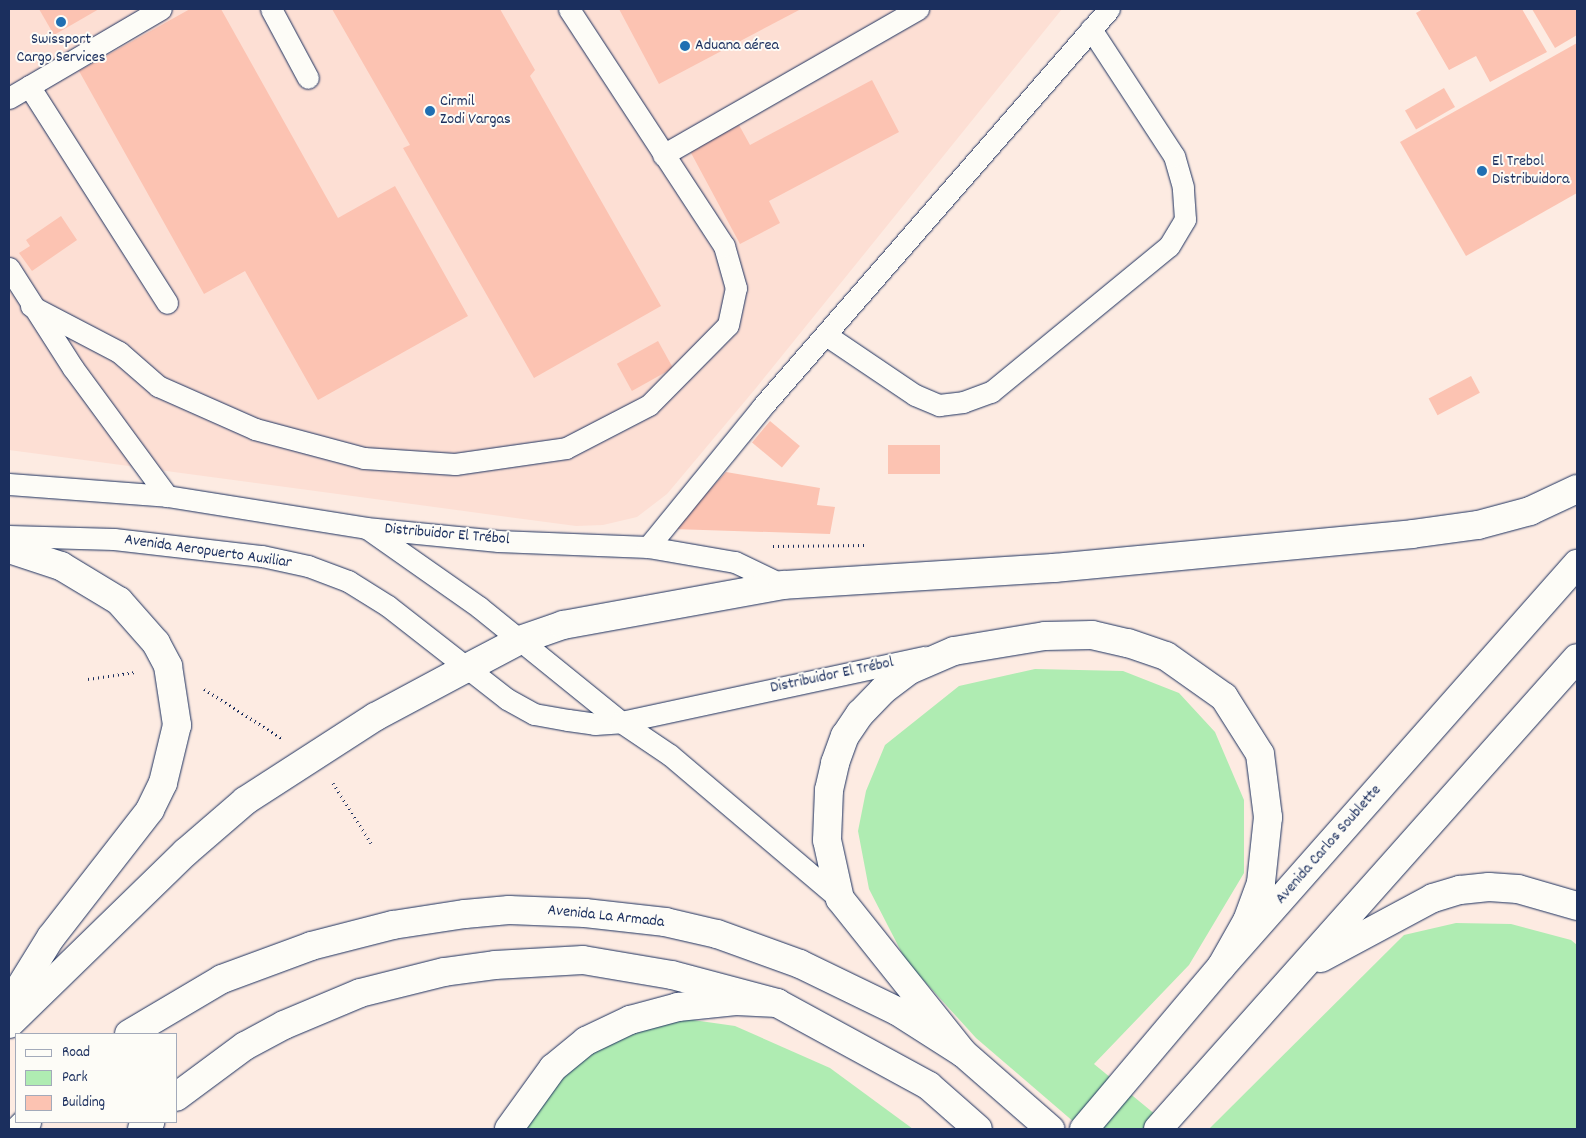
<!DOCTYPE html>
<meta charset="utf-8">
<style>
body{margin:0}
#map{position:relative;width:1586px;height:1138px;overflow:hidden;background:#fdebe2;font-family:Dekko,sans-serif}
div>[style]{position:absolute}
.built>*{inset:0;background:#fddfd4}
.green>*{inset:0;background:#afecb2}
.building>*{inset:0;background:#fcc3b2;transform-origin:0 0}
.path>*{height:3px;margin-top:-1.5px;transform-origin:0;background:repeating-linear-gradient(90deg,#1b2f5e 0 1px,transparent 0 5px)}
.roads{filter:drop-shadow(0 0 1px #1b2f5e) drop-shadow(0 0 1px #1b2f5e)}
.lane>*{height:21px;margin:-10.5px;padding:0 10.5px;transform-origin:10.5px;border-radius:10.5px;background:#fdfcf7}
.secondary>*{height:28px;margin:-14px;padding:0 14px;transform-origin:14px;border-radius:14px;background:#fdfcf7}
.primary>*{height:28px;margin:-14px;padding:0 14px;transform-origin:14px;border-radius:14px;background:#fdfcf7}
.highway>*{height:28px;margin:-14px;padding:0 14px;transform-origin:14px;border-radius:14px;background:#fdfcf7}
.dots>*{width:14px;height:14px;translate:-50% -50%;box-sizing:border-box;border:2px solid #fdfcf7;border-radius:50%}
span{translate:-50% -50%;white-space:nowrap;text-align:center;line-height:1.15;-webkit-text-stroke:4px #fdfcf7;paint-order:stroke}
.poi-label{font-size:16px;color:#1b2f5e}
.left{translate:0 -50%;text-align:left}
.street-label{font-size:16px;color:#1b2f5e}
.frame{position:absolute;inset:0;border:10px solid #1b2f5e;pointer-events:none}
.legend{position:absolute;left:15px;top:1033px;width:162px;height:90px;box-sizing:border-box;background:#fdfcf7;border:1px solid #a3aaba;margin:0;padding:6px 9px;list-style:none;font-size:15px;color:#1b2f5e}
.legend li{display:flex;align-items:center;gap:10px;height:25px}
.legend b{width:25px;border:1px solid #a3aaba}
</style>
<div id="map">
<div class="built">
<i style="clip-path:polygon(9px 9px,1062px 9px,756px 388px,667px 494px,637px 517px,603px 525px,576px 526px,9px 450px)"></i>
</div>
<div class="green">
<i style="clip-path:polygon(1035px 669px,1123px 671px,1179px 693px,1215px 732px,1244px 800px,1244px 873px,1189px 965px,1094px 1064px,1173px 1129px,1082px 1129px,976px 1038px,906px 961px,869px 889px,858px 831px,866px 791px,885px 745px,959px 686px)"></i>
<i style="clip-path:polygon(1456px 923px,1511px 924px,1571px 940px,1577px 945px,1577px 1129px,1209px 1129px,1404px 935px)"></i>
<i style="clip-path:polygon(672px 1017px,735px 1026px,830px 1068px,913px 1129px,524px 1129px,537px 1101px,599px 1040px)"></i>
</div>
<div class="building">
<i style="clip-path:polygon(39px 9px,99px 9px,54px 35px)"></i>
<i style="clip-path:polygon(190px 9px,221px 9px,338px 218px,395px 186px,468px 316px,318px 400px,245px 271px,204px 294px,79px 71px)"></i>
<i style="clip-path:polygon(332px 9px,500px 9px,535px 70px,530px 76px,661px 306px,534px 378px,403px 148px,410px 145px)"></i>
<i style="clip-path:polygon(619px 9px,801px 9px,659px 84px)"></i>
<i style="clip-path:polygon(1423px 9px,1522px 9px,1547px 52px,1490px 82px,1476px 56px,1449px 70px,1416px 13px)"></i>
<i style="clip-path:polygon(1532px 9px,1577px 9px,1577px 35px,1555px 48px)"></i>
<i style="clip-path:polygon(1577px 43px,1577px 193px,1466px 256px,1400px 142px)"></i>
<i style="clip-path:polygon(872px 80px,899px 132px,769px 201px,780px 223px,740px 244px,690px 151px,739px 125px,750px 145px)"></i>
<i style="left:1444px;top:88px;width:22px;height:45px;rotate:60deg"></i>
<i style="clip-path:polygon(61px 216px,77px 240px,32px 271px,19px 253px,30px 246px,26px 240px)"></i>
<i style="left:658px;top:341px;width:31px;height:47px;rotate:61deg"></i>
<i style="left:1471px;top:376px;width:19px;height:48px;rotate:62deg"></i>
<i style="left:770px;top:421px;width:39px;height:28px;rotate:40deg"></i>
<i style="left:888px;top:445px;width:52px;height:29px"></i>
<i style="clip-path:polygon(726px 472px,820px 488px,817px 505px,835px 507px,830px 534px,673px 529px)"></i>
</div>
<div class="path">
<i style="left:773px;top:546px;width:92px;rotate:-0.6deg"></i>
<i style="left:88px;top:679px;width:48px;rotate:-8.5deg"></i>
<i style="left:204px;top:689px;width:93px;rotate:32.3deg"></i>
<i style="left:333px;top:783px;width:71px;rotate:57.7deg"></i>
</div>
<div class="roads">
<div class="lane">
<i style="left:271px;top:9px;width:78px;rotate:61.8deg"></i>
<i style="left:29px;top:86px;width:257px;rotate:57.5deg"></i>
<i style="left:9px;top:98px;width:176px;rotate:-30.4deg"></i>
<i style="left:663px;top:155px;width:294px;rotate:-29.8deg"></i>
<i style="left:9px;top:268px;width:119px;rotate:57.4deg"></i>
<i style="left:73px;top:368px;width:159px;rotate:53.7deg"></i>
<i style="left:31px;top:306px;width:99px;rotate:27.6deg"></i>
<i style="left:119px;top:352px;width:52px;rotate:41.1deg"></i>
<i style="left:158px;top:386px;width:106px;rotate:23.9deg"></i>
<i style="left:255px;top:429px;width:113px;rotate:14.9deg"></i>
<i style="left:364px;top:458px;width:91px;rotate:3.8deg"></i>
<i style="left:455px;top:464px;width:112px;rotate:-8.2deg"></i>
<i style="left:566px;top:448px;width:93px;rotate:-27.4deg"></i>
<i style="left:649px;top:405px;width:112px;rotate:-45.4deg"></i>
<i style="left:728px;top:325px;width:38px;rotate:-78deg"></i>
<i style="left:736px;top:288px;width:44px;rotate:-105.9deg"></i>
<i style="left:724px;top:246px;width:283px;rotate:-123.2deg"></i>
<i style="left:826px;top:335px;width:107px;rotate:34deg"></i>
<i style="left:915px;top:395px;width:26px;rotate:23deg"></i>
<i style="left:939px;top:405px;width:24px;rotate:-7deg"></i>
<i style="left:963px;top:402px;width:30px;rotate:-20deg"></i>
<i style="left:991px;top:392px;width:230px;rotate:-39.4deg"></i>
<i style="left:1169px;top:246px;width:31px;rotate:-59deg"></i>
<i style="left:1185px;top:219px;width:32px;rotate:-94deg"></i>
<i style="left:1183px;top:187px;width:32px;rotate:-106deg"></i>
<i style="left:1174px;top:156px;width:152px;rotate:-123.2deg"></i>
<i style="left:9px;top:484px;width:158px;rotate:4.3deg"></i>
<i style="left:167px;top:496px;width:202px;rotate:9.1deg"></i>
<i style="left:366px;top:528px;width:133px;rotate:5.6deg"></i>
<i style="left:498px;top:541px;width:150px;rotate:2.3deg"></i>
<i style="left:648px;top:547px;width:88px;rotate:9.8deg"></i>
<i style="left:735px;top:562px;width:53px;rotate:25.6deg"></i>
<i style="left:368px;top:529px;width:136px;rotate:35.1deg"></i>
<i style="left:479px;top:607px;width:183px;rotate:39deg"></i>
<i style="left:621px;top:722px;width:59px;rotate:34deg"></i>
<i style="left:670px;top:755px;width:223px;rotate:40.3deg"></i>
<i style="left:9px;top:536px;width:105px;rotate:1.6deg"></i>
<i style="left:114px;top:539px;width:149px;rotate:6.6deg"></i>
<i style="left:262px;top:556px;width:47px;rotate:12.3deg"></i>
<i style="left:308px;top:566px;width:43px;rotate:20.6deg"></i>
<i style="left:348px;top:581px;width:47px;rotate:32deg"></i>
<i style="left:388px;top:606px;width:151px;rotate:38deg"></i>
<i style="left:507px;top:699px;width:31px;rotate:29deg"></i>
<i style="left:534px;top:714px;width:35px;rotate:10deg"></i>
<i style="left:568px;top:720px;width:27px;rotate:8deg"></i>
<i style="left:595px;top:724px;width:26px;rotate:-4deg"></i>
<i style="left:621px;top:722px;width:311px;rotate:-12.1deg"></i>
<i style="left:648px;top:547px;width:181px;rotate:-50.8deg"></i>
<i style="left:762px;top:407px;width:528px;rotate:-48.92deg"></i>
</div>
<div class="secondary">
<i style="left:9px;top:549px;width:55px;rotate:18.1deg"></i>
<i style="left:61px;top:566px;width:68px;rotate:31.1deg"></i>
<i style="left:119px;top:601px;width:56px;rotate:48.6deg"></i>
<i style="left:156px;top:643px;width:26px;rotate:62deg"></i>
<i style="left:168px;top:666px;width:60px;rotate:81.3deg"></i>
<i style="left:177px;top:725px;width:60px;rotate:103.6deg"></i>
<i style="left:163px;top:783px;width:30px;rotate:116deg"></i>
<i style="left:150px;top:810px;width:161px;rotate:127.9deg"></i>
<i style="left:51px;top:937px;width:80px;rotate:121.7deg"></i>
<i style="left:9px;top:1024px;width:247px;rotate:-44.2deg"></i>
<i style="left:186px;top:852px;width:78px;rotate:-40.8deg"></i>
<i style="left:245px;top:801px;width:155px;rotate:-32.9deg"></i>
<i style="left:375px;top:717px;width:102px;rotate:-28.1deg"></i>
<i style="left:129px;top:1034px;width:108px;rotate:-30.6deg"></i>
<i style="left:222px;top:979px;width:95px;rotate:-20.3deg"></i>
<i style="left:311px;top:946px;width:85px;rotate:-14.4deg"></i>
<i style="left:393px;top:925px;width:73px;rotate:-8.7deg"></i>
<i style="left:465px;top:914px;width:44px;rotate:-5.2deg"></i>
<i style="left:509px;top:910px;width:76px;rotate:2.3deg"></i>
<i style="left:585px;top:913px;width:81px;rotate:6.4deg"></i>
<i style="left:665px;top:922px;width:53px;rotate:13deg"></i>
<i style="left:717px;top:934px;width:88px;rotate:19.9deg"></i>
<i style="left:800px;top:964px;width:108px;rotate:25.9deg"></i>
<i style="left:897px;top:1011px;width:78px;rotate:32.5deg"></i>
<i style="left:963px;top:1053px;width:116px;rotate:41.1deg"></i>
<i style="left:176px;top:1097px;width:86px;rotate:-36.5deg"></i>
<i style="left:245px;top:1046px;width:44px;rotate:-28.3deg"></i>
<i style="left:284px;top:1025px;width:82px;rotate:-22.8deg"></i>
<i style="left:360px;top:993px;width:87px;rotate:-14deg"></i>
<i style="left:444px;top:972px;width:51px;rotate:-7.8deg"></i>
<i style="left:495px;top:965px;width:88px;rotate:-3.3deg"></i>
<i style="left:583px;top:960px;width:90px;rotate:9.6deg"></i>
<i style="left:672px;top:975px;width:109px;rotate:14.9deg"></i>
<i style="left:777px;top:1003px;width:173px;rotate:28.6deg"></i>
<i style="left:929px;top:1086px;width:65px;rotate:41.3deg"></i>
<i style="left:20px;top:1129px;width:10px;rotate:-45deg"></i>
<i style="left:142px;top:1129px;width:11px;rotate:-41deg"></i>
</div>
<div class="primary">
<i style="left:465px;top:669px;width:62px;rotate:-27.8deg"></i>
<i style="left:520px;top:640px;width:46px;rotate:-19.2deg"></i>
<i style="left:563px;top:625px;width:224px;rotate:-10.3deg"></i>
<i style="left:783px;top:585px;width:272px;rotate:-3.6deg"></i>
<i style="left:1054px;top:568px;width:360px;rotate:-5.4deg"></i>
<i style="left:1412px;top:534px;width:67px;rotate:-7.8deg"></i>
<i style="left:1478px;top:525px;width:54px;rotate:-15.1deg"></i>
<i style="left:1530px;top:511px;width:52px;rotate:-25.1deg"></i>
<i style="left:1321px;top:958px;width:127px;rotate:-28.2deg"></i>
<i style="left:1433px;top:898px;width:28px;rotate:-17deg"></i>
<i style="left:1460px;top:890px;width:29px;rotate:-6deg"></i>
<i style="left:1489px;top:887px;width:29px;rotate:4deg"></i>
<i style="left:1518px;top:889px;width:61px;rotate:16.1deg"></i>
<i style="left:963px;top:1053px;width:197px;rotate:-128.6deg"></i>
<i style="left:840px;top:899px;width:60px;rotate:-102.4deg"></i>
<i style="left:827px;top:840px;width:50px;rotate:-87.7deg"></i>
<i style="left:829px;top:790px;width:28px;rotate:-77deg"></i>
<i style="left:835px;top:763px;width:29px;rotate:-70deg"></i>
<i style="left:845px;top:736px;width:27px;rotate:-56deg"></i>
<i style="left:860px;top:714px;width:33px;rotate:-46deg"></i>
<i style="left:883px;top:690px;width:34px;rotate:-37deg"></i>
<i style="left:910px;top:670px;width:48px;rotate:-23.4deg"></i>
<i style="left:954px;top:651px;width:92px;rotate:-9.4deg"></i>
<i style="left:1045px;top:636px;width:47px;rotate:-1.2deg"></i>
<i style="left:1092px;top:635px;width:37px;rotate:13deg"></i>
<i style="left:1128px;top:643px;width:40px;rotate:18.9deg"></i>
<i style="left:1166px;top:656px;width:71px;rotate:35.3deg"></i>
<i style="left:1224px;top:697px;width:67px;rotate:57.7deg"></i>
<i style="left:1260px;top:754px;width:64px;rotate:82.8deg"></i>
<i style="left:1268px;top:817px;width:66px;rotate:96.1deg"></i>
<i style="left:1261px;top:883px;width:40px;rotate:110.2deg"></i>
<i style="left:1247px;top:921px;width:53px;rotate:119.5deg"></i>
<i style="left:1084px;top:1129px;width:212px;rotate:-49.8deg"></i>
<i style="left:1221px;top:967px;width:538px;rotate:-48.54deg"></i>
<i style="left:1158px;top:1129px;width:630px;rotate:-48.34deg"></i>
</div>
<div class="highway">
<i style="left:509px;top:1129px;width:75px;rotate:-54.2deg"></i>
<i style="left:553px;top:1068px;width:43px;rotate:-39.3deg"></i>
<i style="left:586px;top:1041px;width:49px;rotate:-25.5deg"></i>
<i style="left:630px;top:1020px;width:50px;rotate:-15.2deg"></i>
<i style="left:678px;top:1007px;width:58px;rotate:-5.9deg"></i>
<i style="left:736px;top:1001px;width:41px;rotate:2.8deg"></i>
</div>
</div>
<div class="dots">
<i style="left:61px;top:22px;background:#1f6fb2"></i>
<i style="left:685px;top:46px;background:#1f6fb2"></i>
<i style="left:430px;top:111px;background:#1f6fb2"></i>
<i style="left:1482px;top:171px;background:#1f6fb2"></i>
</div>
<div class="poi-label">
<span style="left:61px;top:49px">Swissport<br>Cargo Services</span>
<span class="left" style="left:695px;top:46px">Aduana aérea</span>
<span class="left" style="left:440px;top:111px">Cirmil<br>Zodi Vargas</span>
<span class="left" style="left:1492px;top:171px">El Trebol<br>Distribuidora</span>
</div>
<div class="street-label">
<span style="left:447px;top:535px;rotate:5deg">Distribuidor El Trébol</span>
<span style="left:208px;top:552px;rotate:8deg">Avenida Aeropuerto Auxiliar</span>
<span style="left:832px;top:676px;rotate:-12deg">Distribuidor El Trébol</span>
<span style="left:1329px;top:845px;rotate:-49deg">Avenida Carlos Soublette</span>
<span style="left:606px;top:917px;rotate:6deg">Avenida La Armada</span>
</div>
<div class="frame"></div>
<ul class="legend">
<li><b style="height:6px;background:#fdfcf7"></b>Road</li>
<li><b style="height:14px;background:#afecb2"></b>Park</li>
<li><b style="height:14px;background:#fcc3b2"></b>Building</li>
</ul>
</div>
